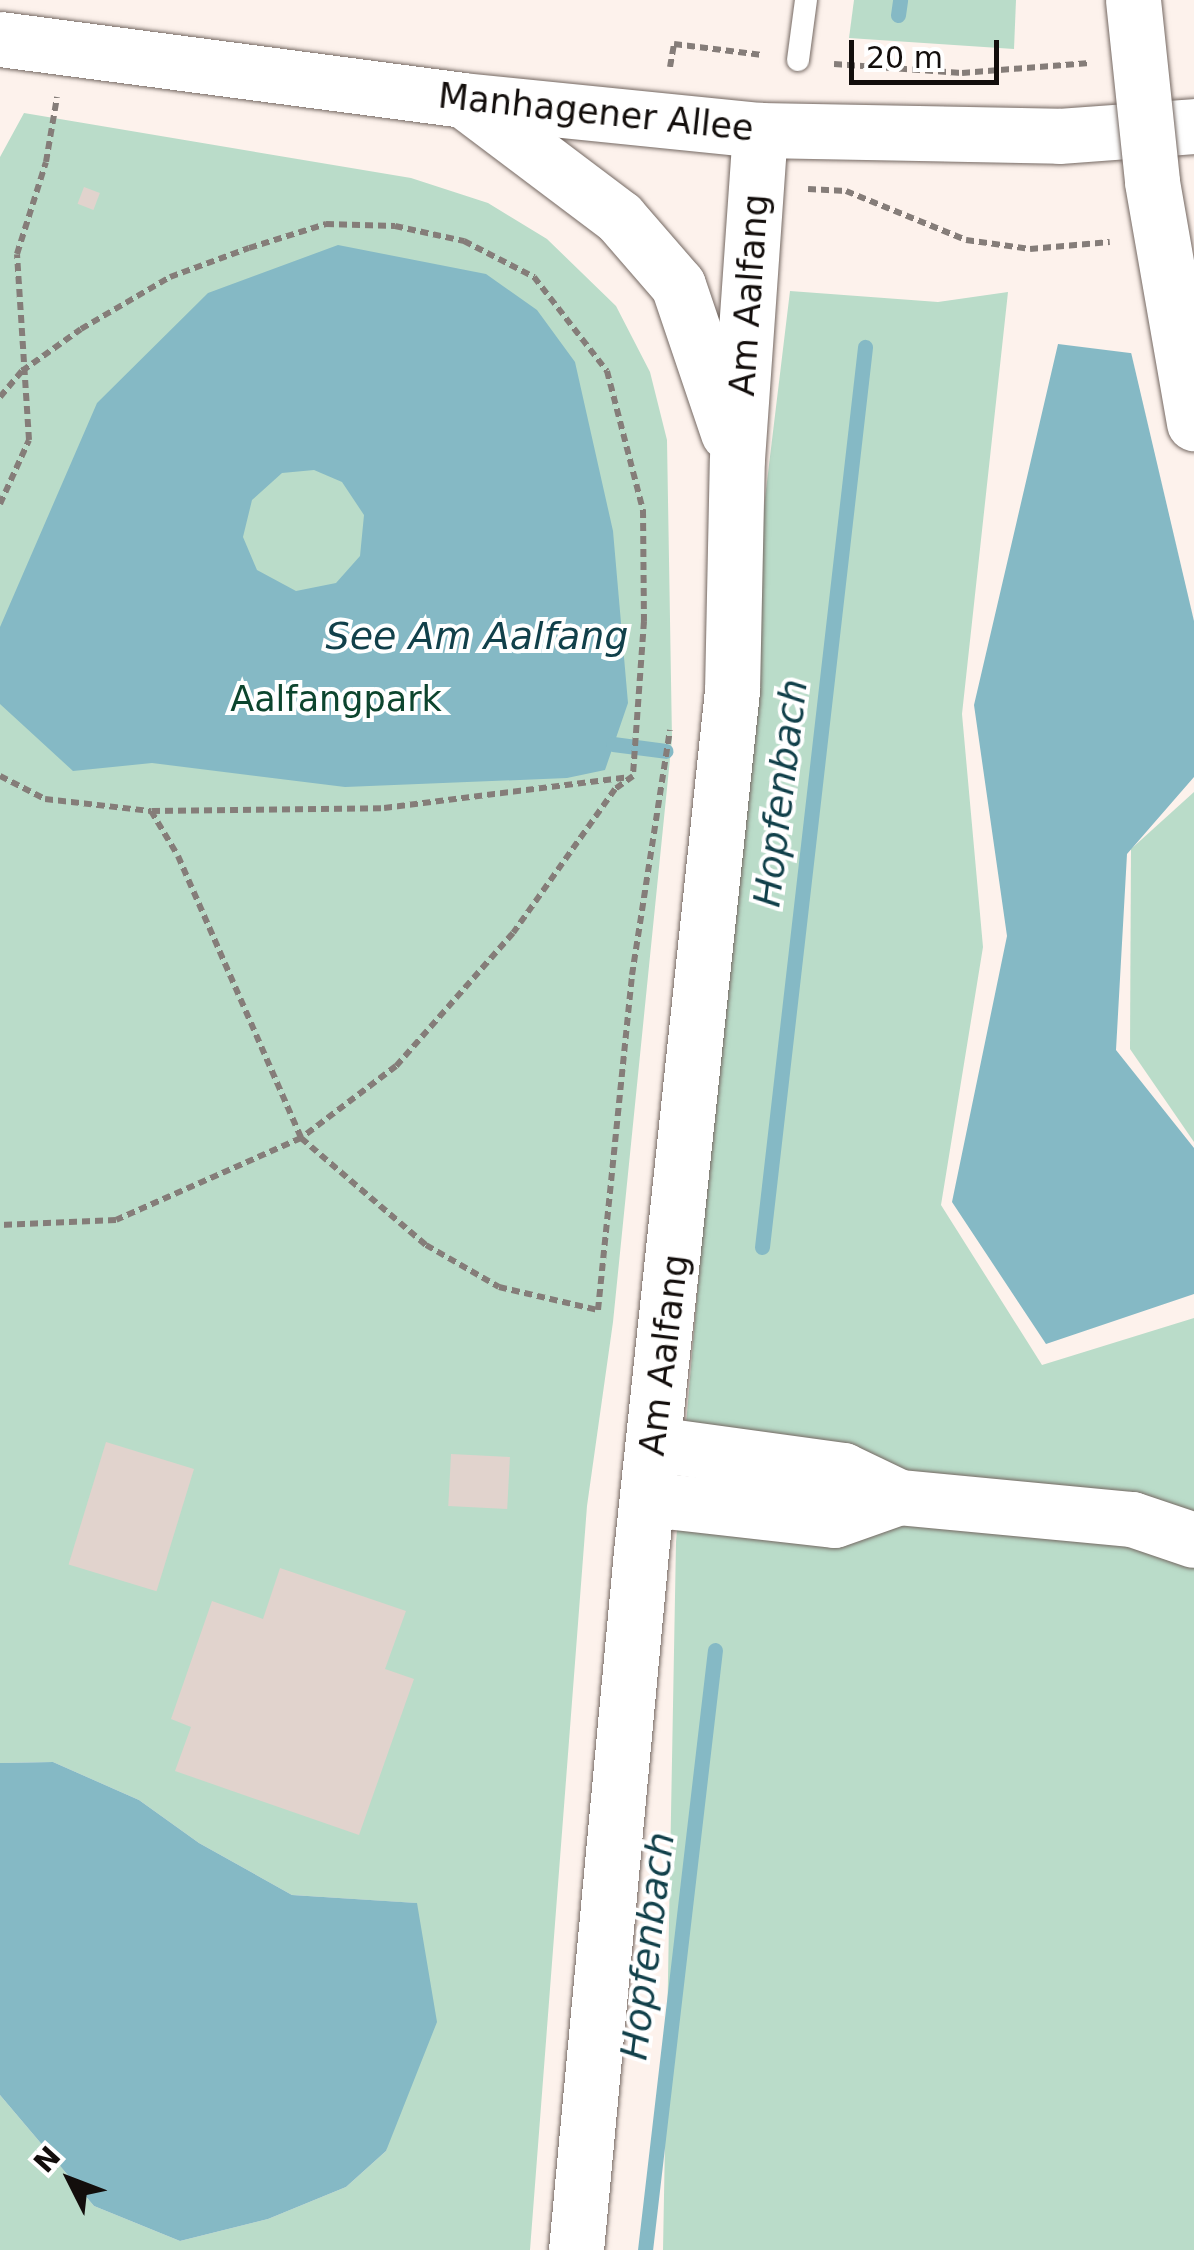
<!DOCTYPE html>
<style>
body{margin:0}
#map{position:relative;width:1194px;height:2250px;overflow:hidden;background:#fdf2ec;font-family:"DejaVu Sans",sans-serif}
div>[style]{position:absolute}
.green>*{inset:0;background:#badcc9}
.water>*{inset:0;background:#85b9c5}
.pier>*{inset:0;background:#fdf2ec}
.stream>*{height:15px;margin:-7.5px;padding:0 7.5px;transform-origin:7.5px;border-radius:7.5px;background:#85b9c5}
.building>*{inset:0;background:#e1d3cd;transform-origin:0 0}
.path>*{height:6px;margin-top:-3px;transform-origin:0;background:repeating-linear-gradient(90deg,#857d79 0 8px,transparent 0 13px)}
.roads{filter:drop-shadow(0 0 2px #746862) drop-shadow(0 0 2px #746862)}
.lane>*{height:22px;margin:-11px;padding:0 11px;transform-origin:11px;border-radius:11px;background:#fff}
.secondary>*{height:55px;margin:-27.5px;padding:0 27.5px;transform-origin:27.5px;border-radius:27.5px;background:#fff}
.primary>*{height:55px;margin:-27.5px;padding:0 27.5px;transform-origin:27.5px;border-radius:27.5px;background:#fff}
.bridges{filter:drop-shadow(0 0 2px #746862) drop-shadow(0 0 2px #746862)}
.primary-bridge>*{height:55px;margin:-27.5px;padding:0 27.5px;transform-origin:27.5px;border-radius:27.5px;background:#fff}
span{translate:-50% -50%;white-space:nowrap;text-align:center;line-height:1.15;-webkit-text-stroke:8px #fff;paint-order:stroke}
.street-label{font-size:35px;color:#130e0c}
.park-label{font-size:35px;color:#0d452e}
.water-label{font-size:38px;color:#11404a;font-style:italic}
.north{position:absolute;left:20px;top:2130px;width:100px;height:100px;-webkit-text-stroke:8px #fff;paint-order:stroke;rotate:312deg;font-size:28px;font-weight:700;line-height:40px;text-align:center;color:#130e0c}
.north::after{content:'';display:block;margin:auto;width:35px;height:45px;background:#130e0c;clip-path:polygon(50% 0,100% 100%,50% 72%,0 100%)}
.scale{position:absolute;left:849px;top:40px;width:150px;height:45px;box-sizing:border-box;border:5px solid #130e0c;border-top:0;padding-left:12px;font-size:30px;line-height:35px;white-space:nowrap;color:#130e0c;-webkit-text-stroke:8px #fff;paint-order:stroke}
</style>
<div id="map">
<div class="green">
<i style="clip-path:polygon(854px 0,1016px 0,1014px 49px,849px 38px)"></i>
<i style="clip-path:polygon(24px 113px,411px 178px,488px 203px,547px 239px,616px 306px,650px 372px,667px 440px,672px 739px,613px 1322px,587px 1506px,530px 2250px,0 2250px,0 2095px,94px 2206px,180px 2241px,268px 2219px,346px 2187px,386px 2151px,423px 1952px,416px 1903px,292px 1895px,199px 1843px,139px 1800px,53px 1762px,0 1763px,0 157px)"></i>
<i style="clip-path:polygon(790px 291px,938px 302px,1008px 292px,962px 714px,983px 947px,941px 1205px,1042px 1365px,1194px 1318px,1194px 2250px,663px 2250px,676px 1542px,765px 498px)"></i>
<i style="clip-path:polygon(1194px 792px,1194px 1142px,1130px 1049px,1131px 849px)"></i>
</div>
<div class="water">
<i style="clip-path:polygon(evenodd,338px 245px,486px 274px,537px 310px,575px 362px,613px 531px,628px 703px,605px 770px,567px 778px,345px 787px,152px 763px,73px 771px,0 704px,0 627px,97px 403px,208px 293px,338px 245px,314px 470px,342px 482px,364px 515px,360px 556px,336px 583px,296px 591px,257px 570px,243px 537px,252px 500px,282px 473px,314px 470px)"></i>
<i style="clip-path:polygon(1058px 344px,1194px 361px,1194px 777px,1127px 854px,1116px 1050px,1194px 1148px,1194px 1294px,1046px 1344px,952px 1202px,1007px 936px,974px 705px)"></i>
<i style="clip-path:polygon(53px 1762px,139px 1800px,199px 1843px,292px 1895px,417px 1903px,437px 2022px,386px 2151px,346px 2187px,268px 2219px,180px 2241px,94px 2206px,0 2095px,0 1763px)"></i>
</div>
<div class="pier">
<i style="clip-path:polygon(1130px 348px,1194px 356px,1194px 621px)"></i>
</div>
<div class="stream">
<i style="left:898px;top:15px;width:15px;rotate:-82deg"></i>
<i style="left:613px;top:744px;width:53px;rotate:7.5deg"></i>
<i style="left:762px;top:1247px;width:906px;rotate:-83.47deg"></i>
<i style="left:645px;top:2250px;width:604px;rotate:-83.35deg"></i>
</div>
<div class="building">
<i style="left:84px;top:187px;width:17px;height:18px;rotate:21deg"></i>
<i style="left:106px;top:1442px;width:92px;height:128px;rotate:17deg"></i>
<i style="left:451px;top:1454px;width:59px;height:52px;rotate:3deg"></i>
<i style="clip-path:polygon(280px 1568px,406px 1611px,385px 1669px,414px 1679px,359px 1835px,175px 1771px,191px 1727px,171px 1719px,212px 1601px,263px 1619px)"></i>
</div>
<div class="path">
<i style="left:834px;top:64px;width:128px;rotate:4deg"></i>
<i style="left:962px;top:73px;width:128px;rotate:-4.5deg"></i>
<i style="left:670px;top:67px;width:23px;rotate:-80deg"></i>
<i style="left:674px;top:44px;width:89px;rotate:7.1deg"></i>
<i style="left:808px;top:189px;width:38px;rotate:3deg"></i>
<i style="left:846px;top:191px;width:130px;rotate:22.2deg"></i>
<i style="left:966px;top:240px;width:65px;rotate:8deg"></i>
<i style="left:1030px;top:249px;width:80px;rotate:-5deg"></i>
<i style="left:0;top:397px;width:34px;rotate:-50deg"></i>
<i style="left:22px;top:371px;width:72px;rotate:-35.4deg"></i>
<i style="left:81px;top:329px;width:103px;rotate:-30.3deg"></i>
<i style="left:170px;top:277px;width:84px;rotate:-20.2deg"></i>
<i style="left:249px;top:248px;width:81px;rotate:-17.3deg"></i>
<i style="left:326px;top:224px;width:69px;rotate:1.7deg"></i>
<i style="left:395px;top:226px;width:71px;rotate:12.3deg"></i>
<i style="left:464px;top:241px;width:79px;rotate:27.2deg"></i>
<i style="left:534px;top:277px;width:119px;rotate:52.2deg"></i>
<i style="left:607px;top:371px;width:144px;rotate:75.5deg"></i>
<i style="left:643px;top:510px;width:111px;rotate:89.5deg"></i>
<i style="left:644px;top:621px;width:155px;rotate:94.1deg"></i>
<i style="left:633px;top:776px;width:22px;rotate:144deg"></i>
<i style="left:615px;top:789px;width:176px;rotate:125.3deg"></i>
<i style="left:513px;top:933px;width:177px;rotate:131.3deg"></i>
<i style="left:396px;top:1066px;width:119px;rotate:142.8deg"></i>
<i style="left:301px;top:1138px;width:202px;rotate:156.1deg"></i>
<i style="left:116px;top:1220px;width:116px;rotate:177.5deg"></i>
<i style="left:0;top:504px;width:70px;rotate:-65.6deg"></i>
<i style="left:29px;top:440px;width:186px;rotate:-93.7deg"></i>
<i style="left:17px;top:254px;width:96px;rotate:-72.5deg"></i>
<i style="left:46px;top:162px;width:66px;rotate:-80.4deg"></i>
<i style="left:0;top:776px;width:51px;rotate:27.1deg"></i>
<i style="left:45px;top:799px;width:107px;rotate:6.5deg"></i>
<i style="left:151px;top:811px;width:52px;rotate:59deg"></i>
<i style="left:178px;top:856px;width:308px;rotate:66.4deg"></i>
<i style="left:301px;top:1138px;width:165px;rotate:40.6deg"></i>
<i style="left:426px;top:1245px;width:84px;rotate:29.9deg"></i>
<i style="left:499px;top:1287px;width:102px;rotate:13.1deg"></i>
<i style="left:598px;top:1310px;width:337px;rotate:-84.2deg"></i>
<i style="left:632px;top:975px;width:248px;rotate:-81.2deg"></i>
<i style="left:152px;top:811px;width:232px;rotate:-0.7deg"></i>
<i style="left:384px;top:808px;width:246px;rotate:-7.2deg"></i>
</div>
<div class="roads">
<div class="lane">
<i style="left:798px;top:60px;width:61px;rotate:-82.4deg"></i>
</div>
<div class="secondary">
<i style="left:0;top:39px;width:467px;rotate:7.5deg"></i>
<i style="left:463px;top:100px;width:299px;rotate:5.8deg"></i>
<i style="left:760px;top:130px;width:299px;rotate:1.1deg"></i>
<i style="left:1059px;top:136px;width:135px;rotate:-4.2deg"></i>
<i style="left:465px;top:101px;width:193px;rotate:37deg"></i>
<i style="left:619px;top:217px;width:90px;rotate:49.1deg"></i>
<i style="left:678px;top:285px;width:156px;rotate:71.3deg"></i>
<i style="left:576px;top:2250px;width:701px;rotate:-84.68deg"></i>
<i style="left:641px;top:1552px;width:866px;rotate:-83.97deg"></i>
<i style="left:732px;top:691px;width:232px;rotate:-88.8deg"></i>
<i style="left:737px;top:459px;width:330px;rotate:-86deg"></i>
</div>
<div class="primary">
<i style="left:654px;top:1444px;width:191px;rotate:7.8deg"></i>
<i style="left:843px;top:1470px;width:62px;rotate:25.7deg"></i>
<i style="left:899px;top:1497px;width:234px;rotate:5.4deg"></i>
<i style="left:1132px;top:1519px;width:65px;rotate:18.7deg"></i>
<i style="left:648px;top:1499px;width:187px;rotate:6.4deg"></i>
<i style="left:834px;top:1520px;width:69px;rotate:-19.5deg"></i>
</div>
</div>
<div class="bridges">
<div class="primary-bridge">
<i style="left:1133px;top:0;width:183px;rotate:84deg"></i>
<i style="left:1152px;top:182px;width:245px;rotate:80.1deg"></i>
</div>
</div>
<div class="street-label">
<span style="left:596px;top:112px;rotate:6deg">Manhagener Allee</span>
<span style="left:749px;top:295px;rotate:-86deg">Am Aalfang</span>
<span style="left:664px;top:1355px;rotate:-83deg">Am Aalfang</span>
</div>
<div class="park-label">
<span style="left:336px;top:699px">Aalfangpark</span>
</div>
<div class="water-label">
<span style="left:477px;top:637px">See Am Aalfang</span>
<span style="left:781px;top:793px;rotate:-83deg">Hopfenbach</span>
<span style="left:648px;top:1946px;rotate:-83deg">Hopfenbach</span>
</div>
<div class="north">N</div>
<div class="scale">20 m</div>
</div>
